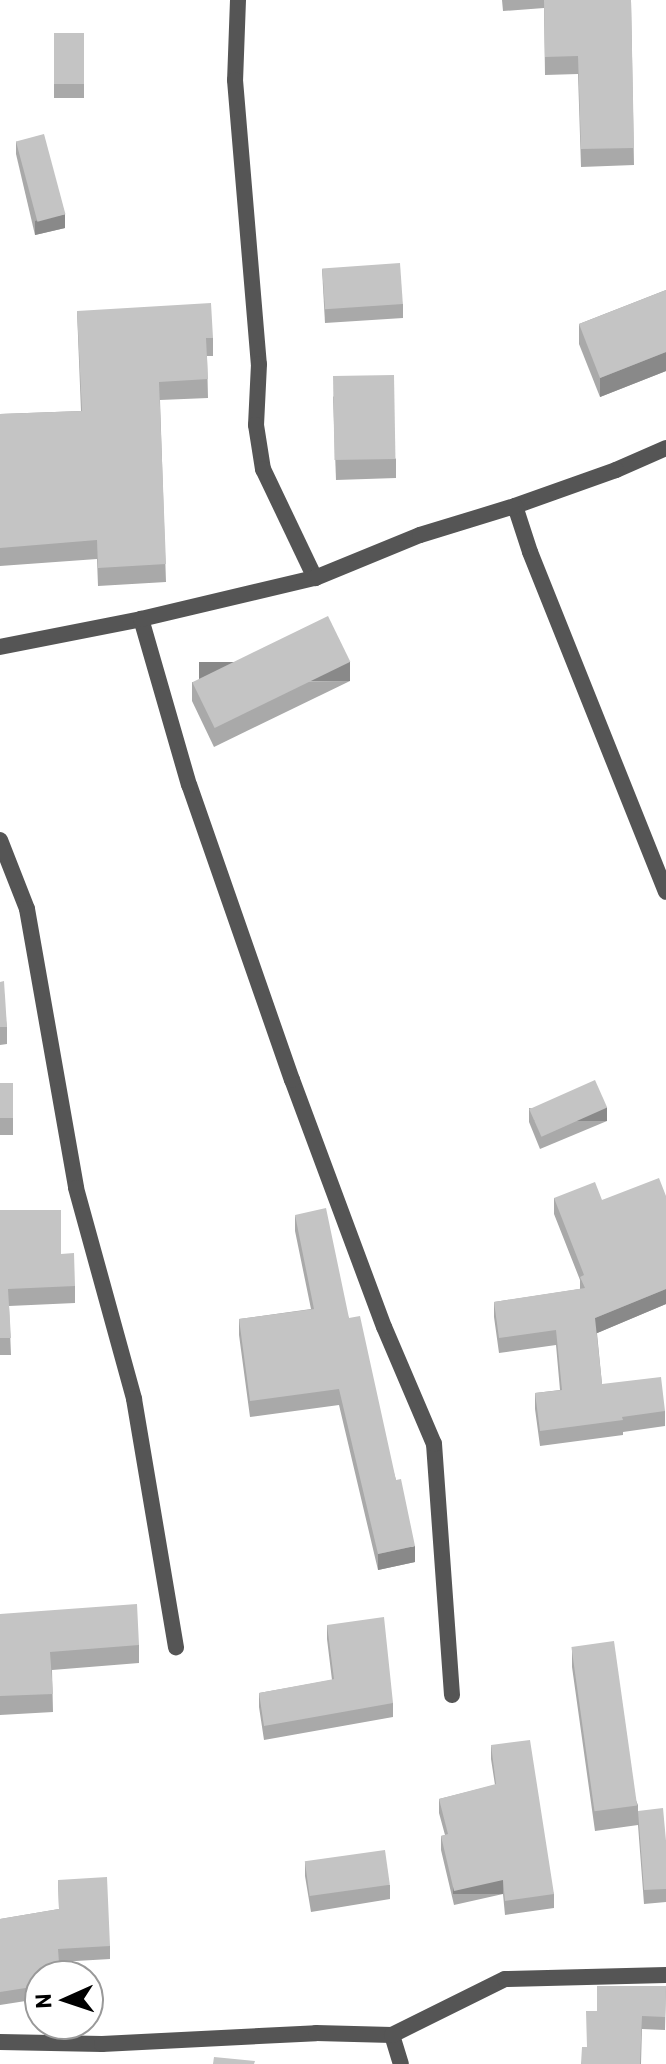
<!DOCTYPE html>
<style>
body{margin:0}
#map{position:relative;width:666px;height:2064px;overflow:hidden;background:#fff;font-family:Barlow,sans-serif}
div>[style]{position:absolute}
.minor>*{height:16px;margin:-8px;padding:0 8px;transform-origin:8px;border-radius:8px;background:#555}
.wall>*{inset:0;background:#a9a9a9;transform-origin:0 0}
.shaded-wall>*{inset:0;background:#898989;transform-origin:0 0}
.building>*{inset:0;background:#c4c4c4;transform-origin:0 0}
span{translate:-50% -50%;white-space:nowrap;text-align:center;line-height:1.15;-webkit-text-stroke:8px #fff;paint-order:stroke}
.north{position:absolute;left:24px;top:1960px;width:80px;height:80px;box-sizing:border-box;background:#fff;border:2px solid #999;border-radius:50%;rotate:267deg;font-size:22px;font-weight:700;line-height:32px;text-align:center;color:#000}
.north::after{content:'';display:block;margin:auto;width:28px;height:36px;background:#000;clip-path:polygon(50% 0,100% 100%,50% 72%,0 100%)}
</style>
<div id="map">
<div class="minor">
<i style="left:238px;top:0;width:80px;rotate:92.1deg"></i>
<i style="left:235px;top:80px;width:285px;rotate:85.2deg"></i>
<i style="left:259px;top:364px;width:61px;rotate:92.8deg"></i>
<i style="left:256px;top:425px;width:45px;rotate:81deg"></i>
<i style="left:263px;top:469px;width:121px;rotate:64.5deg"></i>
<i style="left:666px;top:448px;width:55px;rotate:156.3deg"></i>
<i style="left:616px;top:470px;width:107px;rotate:160.4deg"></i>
<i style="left:515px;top:506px;width:48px;rotate:71.9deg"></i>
<i style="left:530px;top:552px;width:366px;rotate:68.2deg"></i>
<i style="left:0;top:647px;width:144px;rotate:-11.2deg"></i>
<i style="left:0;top:840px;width:74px;rotate:68.6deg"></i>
<i style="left:27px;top:909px;width:283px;rotate:80deg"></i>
<i style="left:76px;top:1188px;width:219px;rotate:74.6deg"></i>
<i style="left:134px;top:1399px;width:252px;rotate:80.4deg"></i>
<i style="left:452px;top:1695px;width:252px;rotate:-94.1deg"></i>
<i style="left:434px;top:1444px;width:127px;rotate:-113.1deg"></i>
<i style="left:384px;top:1327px;width:264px;rotate:-110.4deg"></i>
<i style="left:292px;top:1080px;width:312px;rotate:-109.2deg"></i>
<i style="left:189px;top:785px;width:173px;rotate:-106.1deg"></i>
<i style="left:141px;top:619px;width:179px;rotate:-13.3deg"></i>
<i style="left:315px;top:578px;width:113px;rotate:-22.3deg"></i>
<i style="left:420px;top:535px;width:99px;rotate:-17deg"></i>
<i style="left:392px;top:2035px;width:30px;rotate:73deg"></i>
<i style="left:0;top:2042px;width:102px;rotate:1.1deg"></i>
<i style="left:102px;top:2044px;width:214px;rotate:-2.9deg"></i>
<i style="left:316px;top:2033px;width:76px;rotate:1.5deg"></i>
<i style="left:392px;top:2035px;width:126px;rotate:-26.4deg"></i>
<i style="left:505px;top:1979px;width:161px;rotate:-1.4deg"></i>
</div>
<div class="wall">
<i style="clip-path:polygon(502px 0,631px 0,634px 165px,581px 167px,578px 74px,545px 75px,544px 8px,503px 11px)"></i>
<i style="left:54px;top:33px;width:30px;height:65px"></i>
<i style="clip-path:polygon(16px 141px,65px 228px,35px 235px,16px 154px)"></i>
<i style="clip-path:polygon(322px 269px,403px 304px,403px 318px,325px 323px)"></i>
<i style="clip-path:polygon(666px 290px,666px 371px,600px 397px,579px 344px,579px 324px)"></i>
<i style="clip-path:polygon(77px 311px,213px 338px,213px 356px,207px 356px,208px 398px,160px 400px,166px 582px,98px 586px,97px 559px,0 566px,0 414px,81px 411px)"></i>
<i style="clip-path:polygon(333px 396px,396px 459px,396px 478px,336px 480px)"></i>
<i style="clip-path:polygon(350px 681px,214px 747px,192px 701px,192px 682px)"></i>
<i style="clip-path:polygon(0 982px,7px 1027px,7px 1044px,0 1045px)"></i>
<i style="left:0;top:1083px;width:13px;height:52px"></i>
<i style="clip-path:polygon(529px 1108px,607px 1121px,540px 1149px,529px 1122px)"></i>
<i style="clip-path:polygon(666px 1196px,666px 1304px,597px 1333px,602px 1384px,665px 1411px,665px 1426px,623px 1432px,623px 1435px,540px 1446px,535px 1409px,535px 1393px,560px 1390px,556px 1345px,499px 1353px,494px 1317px,494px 1302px,580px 1289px,580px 1280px,554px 1214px,554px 1198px,602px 1200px)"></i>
<i style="clip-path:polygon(0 1210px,61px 1254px,75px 1286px,75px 1303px,9px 1306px,11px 1355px,0 1355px)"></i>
<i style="clip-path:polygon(295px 1215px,349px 1318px,396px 1480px,415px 1562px,378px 1570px,339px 1405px,250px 1417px,239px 1335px,239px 1319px,311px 1309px,295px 1231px)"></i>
<i style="clip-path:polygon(0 1614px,139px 1645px,139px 1663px,52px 1670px,53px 1712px,0 1715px)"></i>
<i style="clip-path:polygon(327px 1625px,393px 1703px,393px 1717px,264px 1740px,259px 1707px,259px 1693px,332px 1680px,327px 1639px)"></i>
<i style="clip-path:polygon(572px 1648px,638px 1805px,638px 1811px,666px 1841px,666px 1902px,644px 1904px,638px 1825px,595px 1831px,572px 1667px)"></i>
<i style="clip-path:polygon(491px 1745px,554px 1894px,554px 1908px,505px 1915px,503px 1894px,454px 1905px,441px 1850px,441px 1836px,445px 1835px,439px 1813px,439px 1799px,495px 1785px,491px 1759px)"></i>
<i style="clip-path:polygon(305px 1862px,390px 1885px,390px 1899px,311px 1912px,305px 1876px)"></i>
<i style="clip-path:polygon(58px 1880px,110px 1946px,110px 1959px,59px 1962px,40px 1976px,40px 2022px,34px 2022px,32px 2000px,0 2005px,0 1919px,59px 1909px)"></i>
<i style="clip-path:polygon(666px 1986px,665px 2030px,642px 2029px,641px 2064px,581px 2064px,587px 2047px)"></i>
</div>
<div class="shaded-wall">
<i style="clip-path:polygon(65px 214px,65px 228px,35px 235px,35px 221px)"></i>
<i style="clip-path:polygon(666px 352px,666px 371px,600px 397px,600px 378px)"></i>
<i style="left:350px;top:662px;width:19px;height:151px;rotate:90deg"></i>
<i style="left:607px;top:1107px;width:14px;height:73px;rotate:90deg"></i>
<i style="clip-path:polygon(666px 1289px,666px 1304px,595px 1334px,595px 1318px)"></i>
<i style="clip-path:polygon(415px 1546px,415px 1562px,378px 1570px,378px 1554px)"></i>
<i style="left:503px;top:1880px;width:14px;height:50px;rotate:90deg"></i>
</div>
<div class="building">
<i style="clip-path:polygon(544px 0,631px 0,634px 148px,581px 149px,578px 56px,545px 57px)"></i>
<i style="left:54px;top:33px;width:30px;height:51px"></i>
<i style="left:44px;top:134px;width:83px;height:29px;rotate:75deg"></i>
<i style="left:400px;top:263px;width:41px;height:78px;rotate:86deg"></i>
<i style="clip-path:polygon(666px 290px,666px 352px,600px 378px,579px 324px)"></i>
<i style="clip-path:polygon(211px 303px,213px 338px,206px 338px,208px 379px,159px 382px,166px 564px,98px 568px,97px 540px,0 548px,0 414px,82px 411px,77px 311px)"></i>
<i style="left:394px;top:375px;width:84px;height:61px;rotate:89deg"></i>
<i style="left:328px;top:616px;width:51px;height:151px;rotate:64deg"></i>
<i style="clip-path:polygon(4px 981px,7px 1027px,0 1027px,0 982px)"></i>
<i style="left:595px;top:1080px;width:30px;height:72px;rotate:66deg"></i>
<i style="left:0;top:1083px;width:13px;height:35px"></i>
<i style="clip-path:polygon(659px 1178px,666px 1196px,666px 1289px,595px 1318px,602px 1384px,661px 1377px,665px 1411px,622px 1417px,623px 1420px,540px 1431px,535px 1393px,562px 1390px,556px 1330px,499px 1338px,494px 1302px,585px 1288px,580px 1277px,584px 1275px,554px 1198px,595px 1182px,602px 1200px)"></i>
<i style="clip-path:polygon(326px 1208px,349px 1318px,360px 1316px,396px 1480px,401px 1479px,415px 1546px,378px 1554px,339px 1389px,250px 1401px,239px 1319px,314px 1309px,295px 1215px)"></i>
<i style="clip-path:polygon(0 1210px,61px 1210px,61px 1254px,74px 1253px,75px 1286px,8px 1289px,11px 1338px,0 1338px)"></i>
<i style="clip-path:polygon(137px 1604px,139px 1645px,50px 1652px,53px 1694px,0 1696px,0 1614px)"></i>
<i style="clip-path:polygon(384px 1617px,393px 1703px,264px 1726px,259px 1693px,334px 1679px,327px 1625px)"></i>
<i style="left:614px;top:1641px;width:166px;height:43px;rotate:82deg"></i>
<i style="clip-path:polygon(530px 1740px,554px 1894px,505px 1901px,503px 1880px,454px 1891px,441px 1836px,448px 1834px,439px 1799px,496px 1784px,491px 1745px)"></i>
<i style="clip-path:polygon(663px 1808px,666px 1841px,666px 1889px,644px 1890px,638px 1811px)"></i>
<i style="left:385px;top:1850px;width:35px;height:81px;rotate:82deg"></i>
<i style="clip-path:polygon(107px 1877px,110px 1946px,58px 1949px,60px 1976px,40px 1976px,40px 2009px,34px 2009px,32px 1987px,0 1992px,0 1919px,59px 1909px,58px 1880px)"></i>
<i style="clip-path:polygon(597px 1986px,666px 1986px,665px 2017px,642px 2016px,640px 2064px,581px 2064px,582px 2047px,587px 2047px,586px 2011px,597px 2011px)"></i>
<i style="clip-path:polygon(214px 2057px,255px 2061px,254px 2064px,213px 2064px)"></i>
</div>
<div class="north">N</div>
</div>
